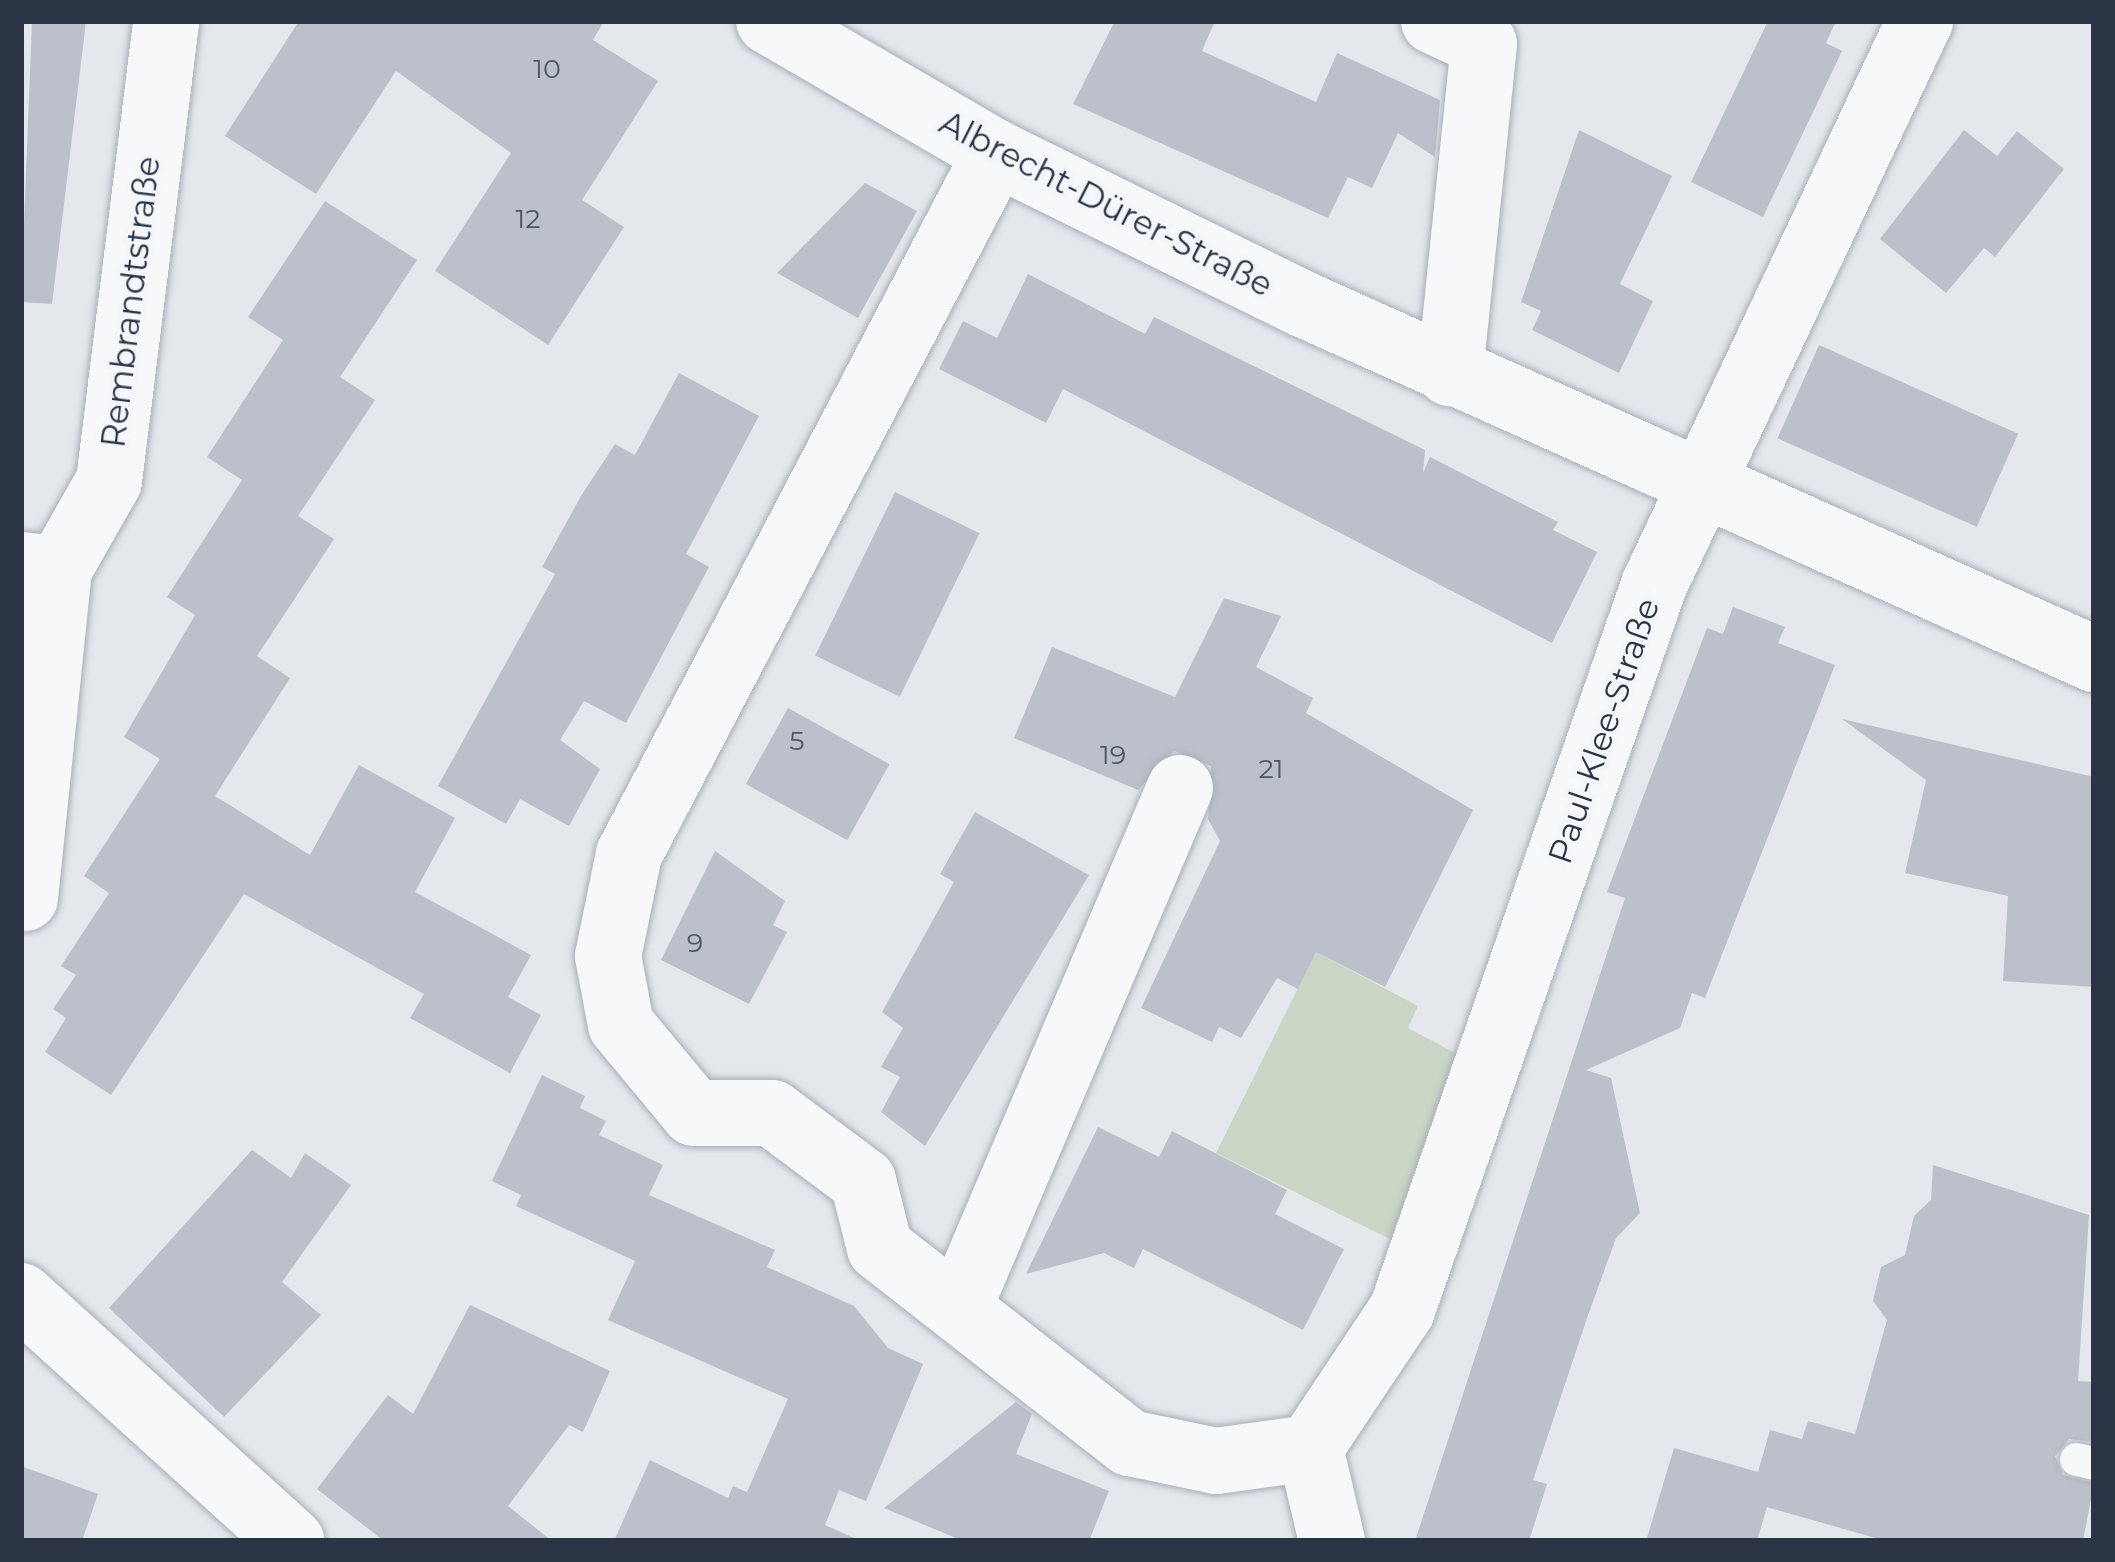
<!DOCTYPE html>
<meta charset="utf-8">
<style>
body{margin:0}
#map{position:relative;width:2115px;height:1562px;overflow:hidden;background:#e4e7ec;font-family:Montserrat,sans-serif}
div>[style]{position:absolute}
.green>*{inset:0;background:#c9d6c5}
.building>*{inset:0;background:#bbc0ca;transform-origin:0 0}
.roads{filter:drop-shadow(0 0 3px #a9aeb7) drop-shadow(0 0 3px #a9aeb7)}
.service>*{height:33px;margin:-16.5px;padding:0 16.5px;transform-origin:16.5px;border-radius:16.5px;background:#f7f8fa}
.minor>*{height:66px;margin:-33px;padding:0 33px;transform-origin:33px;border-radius:33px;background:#f7f8fa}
span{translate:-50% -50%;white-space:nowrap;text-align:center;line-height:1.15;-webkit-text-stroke:10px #f4f6f9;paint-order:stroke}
.number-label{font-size:27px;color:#4f5766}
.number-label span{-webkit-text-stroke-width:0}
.street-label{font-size:33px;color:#2b3445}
.frame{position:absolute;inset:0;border:24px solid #2b3445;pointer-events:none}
</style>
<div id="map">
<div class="green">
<i style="clip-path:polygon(1316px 952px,1418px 1006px,1408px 1028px,1457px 1054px,1394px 1241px,1216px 1153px)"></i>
</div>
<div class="building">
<i style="clip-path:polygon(32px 21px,86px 21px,52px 304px,21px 302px)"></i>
<i style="clip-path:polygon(299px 21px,604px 21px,593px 40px,658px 81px,582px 200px,624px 227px,548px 345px,435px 271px,511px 153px,396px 71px,316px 194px,225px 136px)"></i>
<i style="clip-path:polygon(1115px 21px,1215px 21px,1202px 51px,1316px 102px,1337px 53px,1440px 100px,1435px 157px,1398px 133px,1372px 188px,1348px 177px,1328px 218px,1073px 104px)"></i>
<i style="clip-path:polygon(1768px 21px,1836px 21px,1826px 43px,1842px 51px,1763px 217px,1691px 182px)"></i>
<i style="clip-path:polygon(1579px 130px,1672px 176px,1620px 284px,1653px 301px,1619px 373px,1532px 330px,1541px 311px,1521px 302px)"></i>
<i style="clip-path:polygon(1964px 130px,1997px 156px,2017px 131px,2064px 169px,1995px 257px,1984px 248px,1946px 293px,1880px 239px)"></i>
<i style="clip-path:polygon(865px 183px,917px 211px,858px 318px,777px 273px)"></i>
<i style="clip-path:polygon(325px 201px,417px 260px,340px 377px,375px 400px,298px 516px,334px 539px,257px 656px,290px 678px,215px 796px,310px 855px,359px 765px,455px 818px,415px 892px,531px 955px,508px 997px,541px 1015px,510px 1073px,410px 1018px,424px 994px,244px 894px,111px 1095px,45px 1052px,66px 1018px,53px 1009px,76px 975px,61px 966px,109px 893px,84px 876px,160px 759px,124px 737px,195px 615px,167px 597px,242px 480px,207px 457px,283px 340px,248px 317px)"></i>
<i style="clip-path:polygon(1028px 274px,1145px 334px,1154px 317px,1425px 450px,1423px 473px,1430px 457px,1558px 522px,1553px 530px,1597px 552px,1552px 643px,1063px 389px,1046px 423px,939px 369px,963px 321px,997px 338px)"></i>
<i style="left:1819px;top:345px;width:218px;height:102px;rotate:24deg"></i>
<i style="clip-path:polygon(679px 373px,759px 416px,686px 554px,709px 567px,626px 723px,584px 701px,560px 740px,600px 769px,569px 826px,520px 799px,506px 824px,438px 786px,555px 574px,542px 567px,581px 496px,615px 444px,635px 455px)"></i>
<i style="left:895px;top:492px;width:94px;height:182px;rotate:26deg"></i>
<i style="clip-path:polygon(1224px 598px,1281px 616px,1256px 667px,1313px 698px,1306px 713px,1473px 810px,1385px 987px,1316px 952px,1298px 989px,1277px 978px,1241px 1038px,1219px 1027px,1212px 1042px,1141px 1008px,1220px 841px,1208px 819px,1211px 766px,1174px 751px,1138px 790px,1014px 738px,1052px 647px,1175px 697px)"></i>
<i style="clip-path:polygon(1733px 607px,1785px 627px,1778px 643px,1835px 665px,1705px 998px,1692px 993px,1680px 1028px,1586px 1070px,1611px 1078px,1640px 1213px,1616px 1238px,1587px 1318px,1533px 1480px,1547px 1484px,1529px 1541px,1415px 1541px,1625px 898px,1607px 892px,1707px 628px,1723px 634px)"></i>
<i style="left:788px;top:708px;width:116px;height:87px;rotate:29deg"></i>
<i style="clip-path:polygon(1842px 719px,2094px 777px,2094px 987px,2003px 981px,2008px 896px,1905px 873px,1926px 780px)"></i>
<i style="clip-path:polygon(975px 812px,1089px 875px,925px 1146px,881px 1112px,900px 1077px,881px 1067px,903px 1028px,882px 1012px,954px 882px,940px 874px)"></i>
<i style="clip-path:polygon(715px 851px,785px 901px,773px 925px,787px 932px,749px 1004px,661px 960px)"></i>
<i style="clip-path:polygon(542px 1075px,585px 1096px,580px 1108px,606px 1121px,599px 1135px,663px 1165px,649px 1195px,775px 1250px,767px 1267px,854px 1306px,888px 1348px,923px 1364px,866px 1501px,839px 1490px,825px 1525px,861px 1541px,614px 1541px,650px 1460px,728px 1498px,733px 1486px,747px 1492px,788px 1399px,608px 1320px,635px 1261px,516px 1206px,521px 1195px,492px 1181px)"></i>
<i style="clip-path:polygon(1098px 1127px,1159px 1157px,1172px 1131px,1287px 1190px,1275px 1214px,1344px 1249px,1303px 1330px,1143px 1249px,1134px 1268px,1104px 1253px,1026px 1274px)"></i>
<i style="clip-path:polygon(252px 1150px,291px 1178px,305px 1153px,351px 1185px,282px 1282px,321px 1315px,224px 1417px,109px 1308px)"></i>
<i style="clip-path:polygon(1933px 1165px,2089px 1215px,2078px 1381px,2094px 1382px,2094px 1442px,2069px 1439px,2055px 1456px,2063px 1475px,2094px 1483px,2083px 1541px,1886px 1541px,1767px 1507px,1757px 1541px,1646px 1541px,1674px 1448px,1758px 1472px,1770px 1430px,1802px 1439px,1808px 1421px,1855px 1434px,1887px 1320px,1873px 1301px,1881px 1267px,1905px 1255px,1914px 1216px,1931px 1200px)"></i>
<i style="clip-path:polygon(470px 1305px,610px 1371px,583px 1432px,569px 1425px,508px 1506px,552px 1541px,384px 1541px,317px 1489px,388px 1395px,413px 1414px)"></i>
<i style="clip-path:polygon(1016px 1402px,1032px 1414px,1016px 1454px,1109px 1491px,1089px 1541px,963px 1541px,884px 1508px)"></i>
<i style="clip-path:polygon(21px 1466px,98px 1494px,82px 1541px,21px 1541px)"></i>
</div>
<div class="roads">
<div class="service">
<i style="left:2076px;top:1459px;width:18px;rotate:13deg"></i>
</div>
<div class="minor">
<i style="left:769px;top:21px;width:263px;rotate:30.2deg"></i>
<i style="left:996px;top:153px;width:342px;rotate:26.2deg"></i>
<i style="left:1303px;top:304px;width:867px;rotate:24.17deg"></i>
<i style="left:1434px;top:21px;width:55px;rotate:24.7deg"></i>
<i style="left:1484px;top:44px;width:331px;rotate:95.9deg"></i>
<i style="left:996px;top:153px;width:791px;rotate:117.63deg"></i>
<i style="left:629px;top:854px;width:104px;rotate:101.6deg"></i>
<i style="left:608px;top:956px;width:70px;rotate:79.3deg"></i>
<i style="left:621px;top:1025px;width:114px;rotate:50.3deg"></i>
<i style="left:694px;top:1113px;width:78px"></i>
<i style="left:772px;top:1113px;width:114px;rotate:36.8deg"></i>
<i style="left:863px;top:1181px;width:69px;rotate:75.8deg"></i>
<i style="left:880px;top:1248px;width:317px;rotate:38deg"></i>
<i style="left:1130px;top:1443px;width:88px;rotate:11.8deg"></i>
<i style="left:1216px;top:1461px;width:95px;rotate:-7.9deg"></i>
<i style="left:1310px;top:1448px;width:166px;rotate:-56.3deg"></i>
<i style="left:1402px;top:1310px;width:768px;rotate:-70.83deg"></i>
<i style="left:1654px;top:585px;width:624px;rotate:-64.75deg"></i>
<i style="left:21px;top:565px;width:38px;rotate:6deg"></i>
<i style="left:59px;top:569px;width:101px;rotate:-60.4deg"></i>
<i style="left:109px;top:481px;width:464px;rotate:-82.9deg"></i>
<i style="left:25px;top:898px;width:331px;rotate:-84.1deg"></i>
<i style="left:21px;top:1296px;width:365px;rotate:42.2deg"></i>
<i style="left:959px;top:1307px;width:564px;rotate:-66.93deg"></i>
<i style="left:1310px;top:1448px;width:96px;rotate:76.7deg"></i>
</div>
</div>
<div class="number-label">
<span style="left:547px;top:69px">10</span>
<span style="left:528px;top:219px">12</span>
<span style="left:797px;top:741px">5</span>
<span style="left:1113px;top:755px">19</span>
<span style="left:1271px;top:769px">21</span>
<span style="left:695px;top:943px">9</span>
</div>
<div class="street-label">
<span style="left:1106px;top:204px;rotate:27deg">Albrecht-Dürer-Straße</span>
<span style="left:131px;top:302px;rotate:-83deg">Rembrandtstraße</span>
<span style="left:1604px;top:731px;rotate:-71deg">Paul-Klee-Straße</span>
</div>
<div class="frame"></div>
</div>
